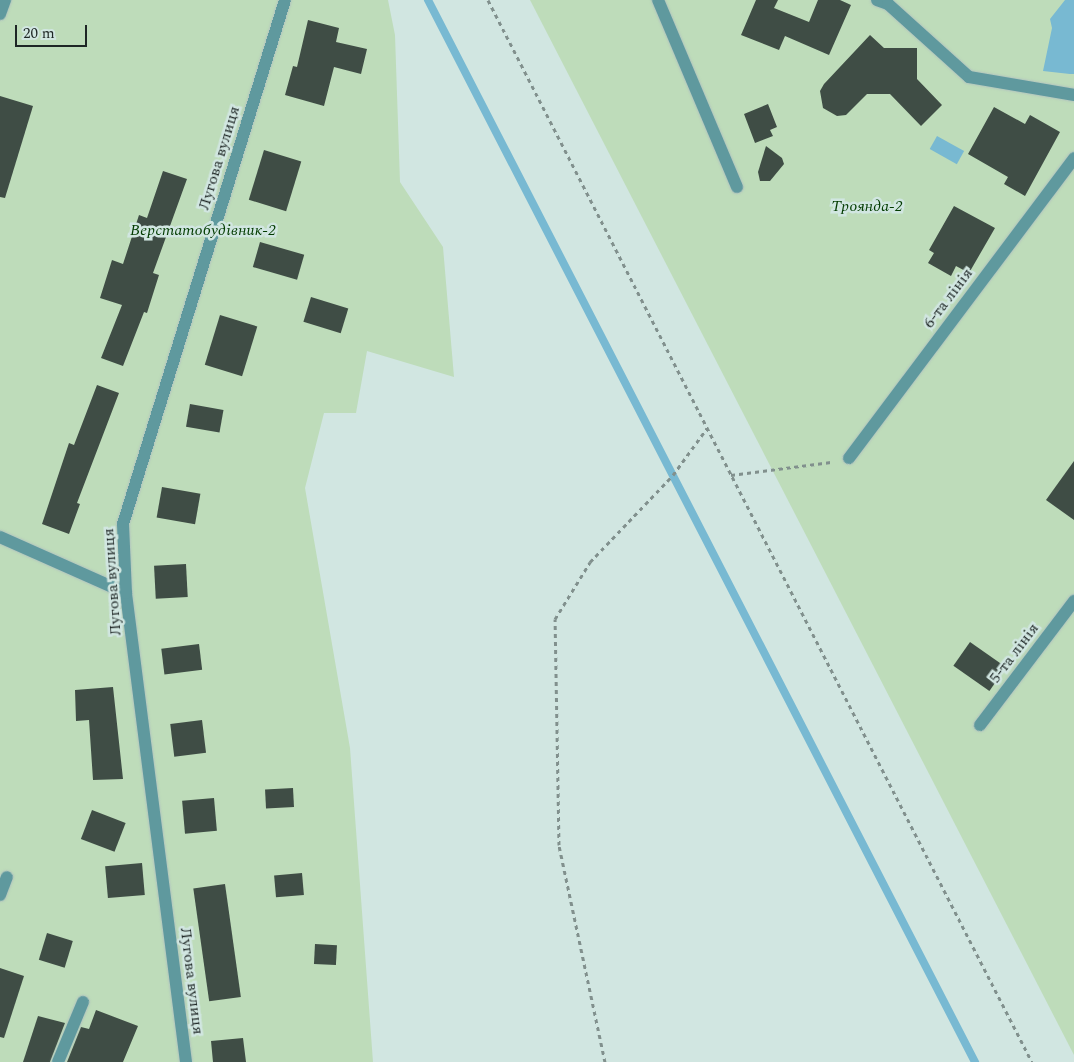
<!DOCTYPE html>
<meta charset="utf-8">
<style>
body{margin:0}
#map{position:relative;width:1074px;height:1062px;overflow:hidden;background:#d1e6e1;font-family:Spectral,serif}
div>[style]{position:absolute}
.green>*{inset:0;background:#bedcba}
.water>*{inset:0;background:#78b9d2;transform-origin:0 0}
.stream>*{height:8px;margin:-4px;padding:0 4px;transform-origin:4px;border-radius:4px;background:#78b9d2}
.building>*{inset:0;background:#3f4d45;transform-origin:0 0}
.path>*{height:3px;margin-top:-1.5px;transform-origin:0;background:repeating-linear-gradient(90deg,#81908d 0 4px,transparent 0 8px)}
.roads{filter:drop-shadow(0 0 1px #b1c3bf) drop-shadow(0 0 1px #b1c3bf)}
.minor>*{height:12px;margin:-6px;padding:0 6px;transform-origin:6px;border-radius:6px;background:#5f999e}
span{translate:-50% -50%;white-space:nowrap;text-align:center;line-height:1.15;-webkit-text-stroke:5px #d1e6e1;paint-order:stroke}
.street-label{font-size:16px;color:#1e2625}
.park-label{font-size:16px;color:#033c00;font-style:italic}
.scale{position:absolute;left:15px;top:25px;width:72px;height:22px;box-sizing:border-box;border:2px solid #1e2625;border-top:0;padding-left:6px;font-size:15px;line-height:18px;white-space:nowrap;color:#1e2625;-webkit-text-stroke:4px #d1e6e1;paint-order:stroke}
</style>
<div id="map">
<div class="green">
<i style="clip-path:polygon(0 0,388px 0,395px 35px,400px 182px,443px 247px,454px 377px,367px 351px,356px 413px,324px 413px,305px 488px,350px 748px,373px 1062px,0 1062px)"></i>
<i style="clip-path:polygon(530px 0,1074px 0,1074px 1055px)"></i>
</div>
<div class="water">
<i style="clip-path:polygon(1065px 0,1074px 0,1074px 74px,1070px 74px,1043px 71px,1052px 28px,1050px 19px)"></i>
<i style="left:937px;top:136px;width:31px;height:15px;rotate:29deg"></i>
</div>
<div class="stream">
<i style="left:428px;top:0;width:1195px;rotate:62.75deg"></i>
</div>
<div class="building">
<i style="clip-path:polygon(756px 0,778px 0,774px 8px,809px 22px,818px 0,840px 0,851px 5px,829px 55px,785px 36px,779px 50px,741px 35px)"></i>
<i style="clip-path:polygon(308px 20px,339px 28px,336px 42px,367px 49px,361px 74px,334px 67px,324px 106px,285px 95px,293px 66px,297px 67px)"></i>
<i style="clip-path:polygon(870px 35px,884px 48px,917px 48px,917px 79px,942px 105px,921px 126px,890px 94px,867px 94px,846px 115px,837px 116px,823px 108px,820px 91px,824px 84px)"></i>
<i style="clip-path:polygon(0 96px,33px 106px,5px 198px,0 197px)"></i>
<i style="clip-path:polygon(768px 104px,777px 127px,770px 130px,773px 136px,755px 143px,744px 114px)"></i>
<i style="clip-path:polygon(994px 107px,1025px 124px,1030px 115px,1060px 132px,1025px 196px,1004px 184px,1008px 177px,968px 154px)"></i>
<i style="clip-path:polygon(766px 146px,782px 158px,784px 164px,770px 181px,760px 181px,758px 172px)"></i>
<i style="left:264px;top:150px;width:39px;height:52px;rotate:17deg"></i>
<i style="clip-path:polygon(163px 171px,187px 179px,153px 273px,159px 275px,147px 313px,144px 312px,123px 366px,101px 358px,122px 305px,100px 298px,112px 260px,123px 264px,139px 215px,147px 218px)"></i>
<i style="clip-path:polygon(954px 206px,995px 228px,969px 273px,956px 266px,951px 276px,928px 263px,934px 253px,929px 250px)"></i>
<i style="left:260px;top:242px;width:46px;height:26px;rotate:16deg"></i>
<i style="left:311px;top:297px;width:39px;height:26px;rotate:17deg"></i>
<i style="left:220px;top:315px;width:39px;height:52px;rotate:17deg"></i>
<i style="clip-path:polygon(97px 385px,119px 393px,77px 503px,80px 504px,69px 534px,42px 524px,69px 443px,74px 445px)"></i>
<i style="left:190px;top:404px;width:34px;height:23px;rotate:10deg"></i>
<i style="clip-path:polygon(1074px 461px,1074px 520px,1046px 500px)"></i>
<i style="left:162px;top:487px;width:39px;height:31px;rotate:10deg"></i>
<i style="left:186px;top:564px;width:33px;height:32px;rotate:87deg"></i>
<i style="left:970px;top:642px;width:44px;height:29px;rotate:35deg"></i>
<i style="left:199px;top:644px;width:26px;height:38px;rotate:83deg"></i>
<i style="clip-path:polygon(113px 687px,123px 779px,93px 780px,89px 720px,76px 721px,75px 690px)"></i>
<i style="left:202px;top:720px;width:33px;height:32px;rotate:83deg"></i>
<i style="left:293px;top:788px;width:19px;height:28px;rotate:87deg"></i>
<i style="left:214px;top:798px;width:33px;height:32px;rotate:85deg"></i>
<i style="left:92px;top:810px;width:36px;height:31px;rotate:21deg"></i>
<i style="left:142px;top:863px;width:32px;height:37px;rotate:85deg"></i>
<i style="left:302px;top:873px;width:22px;height:28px;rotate:85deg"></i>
<i style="left:225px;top:884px;width:114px;height:32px;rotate:82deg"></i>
<i style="left:47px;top:933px;width:27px;height:28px;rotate:17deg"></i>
<i style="left:315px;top:944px;width:22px;height:20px;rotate:3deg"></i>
<i style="clip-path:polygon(0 968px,24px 976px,4px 1038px,0 1037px)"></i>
<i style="clip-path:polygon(96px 1010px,138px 1026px,123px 1062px,67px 1062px,81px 1027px,89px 1029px)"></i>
<i style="clip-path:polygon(38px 1016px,65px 1023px,50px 1062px,23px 1062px)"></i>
<i style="clip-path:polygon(243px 1038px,246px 1062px,213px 1062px,211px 1041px)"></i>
</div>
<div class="path">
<i style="left:488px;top:0;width:1193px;rotate:62.88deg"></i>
<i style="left:731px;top:475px;width:101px;rotate:-7.4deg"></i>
<i style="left:605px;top:1062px;width:222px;rotate:-102deg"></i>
<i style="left:559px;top:845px;width:226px;rotate:-91deg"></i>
<i style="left:555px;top:619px;width:67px;rotate:-58.4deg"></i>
<i style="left:590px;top:562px;width:120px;rotate:-46.3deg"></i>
<i style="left:673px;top:475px;width:58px;rotate:-54.1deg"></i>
</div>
<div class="roads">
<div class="minor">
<i style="left:658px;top:0;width:203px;rotate:67.1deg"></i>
<i style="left:877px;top:0;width:12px;rotate:20deg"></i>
<i style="left:888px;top:4px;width:109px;rotate:42deg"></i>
<i style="left:969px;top:77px;width:107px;rotate:9.7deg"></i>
<i style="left:0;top:14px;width:15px;rotate:-70deg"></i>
<i style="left:849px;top:458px;width:375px;rotate:-53.1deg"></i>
<i style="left:0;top:537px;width:138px;rotate:24deg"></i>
<i style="left:980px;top:725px;width:156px;rotate:-52.8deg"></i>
<i style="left:0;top:895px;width:19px;rotate:-69deg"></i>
<i style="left:58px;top:1062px;width:65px;rotate:-67.4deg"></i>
<i style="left:186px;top:1062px;width:473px;rotate:-97.3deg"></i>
<i style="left:126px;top:593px;width:69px;rotate:-92.5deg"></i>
<i style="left:123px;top:524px;width:548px;rotate:-72.82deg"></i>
</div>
</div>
<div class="street-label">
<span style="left:219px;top:158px;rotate:-73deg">Лугова вулиця</span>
<span style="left:948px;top:298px;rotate:-53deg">6-та лінія</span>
<span style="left:112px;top:582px;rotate:-94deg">Лугова вулиця</span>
<span style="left:1014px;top:653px;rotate:-53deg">5-та лінія</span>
<span style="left:192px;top:981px;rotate:83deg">Лугова вулиця</span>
</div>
<div class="park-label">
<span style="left:867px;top:206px">Троянда-2</span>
<span style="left:203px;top:230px">Верстатобудівник-2</span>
</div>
<div class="scale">20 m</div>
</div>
